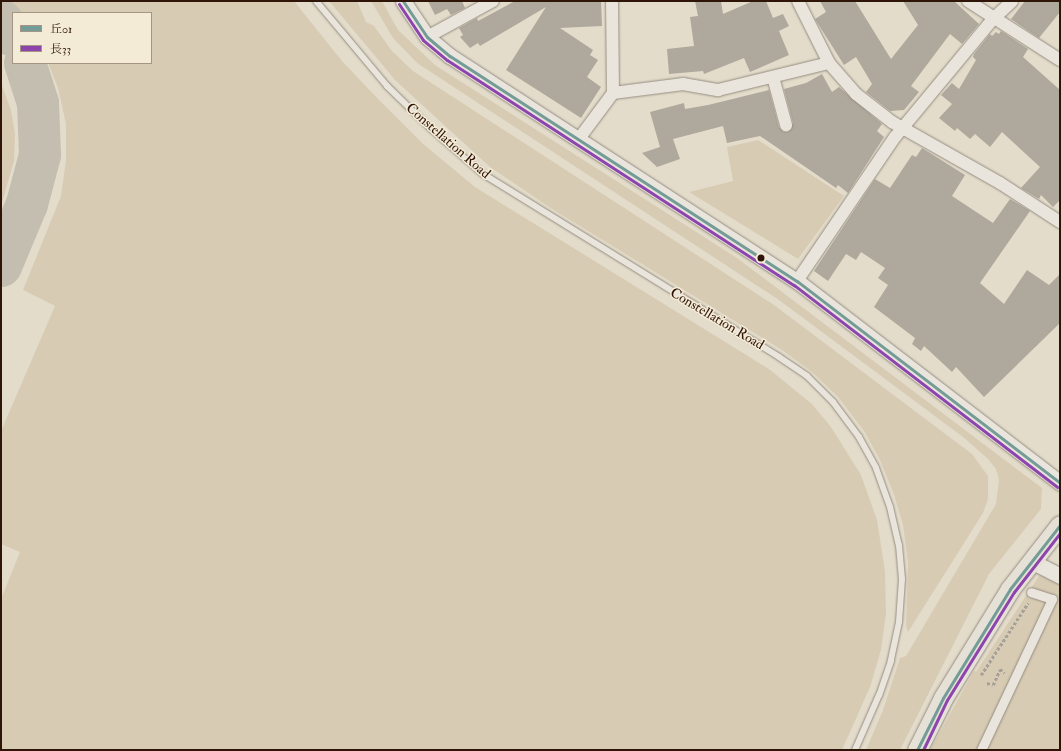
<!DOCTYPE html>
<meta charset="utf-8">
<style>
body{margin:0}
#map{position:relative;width:1061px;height:751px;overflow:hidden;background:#e4dcca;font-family:"IM FELL Double Pica","Noto Serif JP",serif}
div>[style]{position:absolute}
.green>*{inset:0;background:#d8cbb3}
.taxiway>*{height:42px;margin:-21px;padding:0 21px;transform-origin:21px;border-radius:21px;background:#c4beb1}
.building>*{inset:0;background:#afa89c}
.path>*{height:2.5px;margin-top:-1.25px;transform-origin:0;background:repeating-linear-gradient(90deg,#a5a098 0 3px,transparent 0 5px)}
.roads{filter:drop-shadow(0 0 1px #948c80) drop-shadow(0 0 1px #948c80)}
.service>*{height:6px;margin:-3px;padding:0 3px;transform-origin:3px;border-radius:3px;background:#e9e5dd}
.pedestrian>*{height:9px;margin:-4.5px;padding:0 4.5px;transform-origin:4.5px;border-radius:4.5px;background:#e9e5dd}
.minor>*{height:12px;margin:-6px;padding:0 6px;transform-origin:6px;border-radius:6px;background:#e9e5dd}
.tertiary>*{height:15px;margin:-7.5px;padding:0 7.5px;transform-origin:7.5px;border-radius:7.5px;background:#e9e5dd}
.primary>*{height:19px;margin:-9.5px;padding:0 9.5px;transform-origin:9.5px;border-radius:9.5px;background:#e6e1d7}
.bus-1>*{height:3px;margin:-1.5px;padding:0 1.5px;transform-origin:1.5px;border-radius:1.5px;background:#739c96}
.bus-2>*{height:3px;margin:-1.5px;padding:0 1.5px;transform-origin:1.5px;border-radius:1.5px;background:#8e44ad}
.dots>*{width:11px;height:11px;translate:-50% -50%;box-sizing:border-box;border:2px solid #f4ebd6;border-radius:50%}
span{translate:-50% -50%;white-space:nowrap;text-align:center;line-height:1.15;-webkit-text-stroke:3px #f4ebd6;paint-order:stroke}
.street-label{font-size:14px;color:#2f1508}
.frame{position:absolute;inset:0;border:2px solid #2f1508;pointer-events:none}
.legend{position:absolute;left:12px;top:12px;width:140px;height:52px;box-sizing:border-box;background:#f4ebd6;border:1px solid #a59584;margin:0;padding:5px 7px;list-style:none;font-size:12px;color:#2f1508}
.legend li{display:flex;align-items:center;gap:8px;height:20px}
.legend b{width:20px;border:1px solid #a59584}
</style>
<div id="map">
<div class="green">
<i style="clip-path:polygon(4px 1px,294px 1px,342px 61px,380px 101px,422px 143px,475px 187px,769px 369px,812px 404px,831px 427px,861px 475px,877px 520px,885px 571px,886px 614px,881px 650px,870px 687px,842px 750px,1px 750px,1px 599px,20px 552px,1px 544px,1px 431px,55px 306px,23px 290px,61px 196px,66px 160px,66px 124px,58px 88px,48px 63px,151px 63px,151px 13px,15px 13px)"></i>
<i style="clip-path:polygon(329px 1px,357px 1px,366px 22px,374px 26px,392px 51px,413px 71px,774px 305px,972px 454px,988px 476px,988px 499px,983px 513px,908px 632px,906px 626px,908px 563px,903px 525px,894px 495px,880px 460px,864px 431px,838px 397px,812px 372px,782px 350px,549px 207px,490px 167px,395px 80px)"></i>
<i style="clip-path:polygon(371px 1px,382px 1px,398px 30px,435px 65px,737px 258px,1042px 488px,1041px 509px,989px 574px,900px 750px,866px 750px,883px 710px,900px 658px,906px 656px,996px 504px,999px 480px,996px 469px,988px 459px,963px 437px,779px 300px,417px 63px,393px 38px)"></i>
<i style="clip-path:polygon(1px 83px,11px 110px,15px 134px,14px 161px,1px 206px)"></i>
<i style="clip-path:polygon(758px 140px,844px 196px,798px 259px,689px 192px,733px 181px,727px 147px)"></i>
<i style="clip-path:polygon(1041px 573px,1060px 583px,1060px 750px,930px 750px,974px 671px,976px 672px)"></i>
</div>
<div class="taxiway">
<i style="left:1px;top:20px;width:20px;rotate:53deg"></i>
<i style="left:1px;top:266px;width:67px;rotate:-67.2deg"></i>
<i style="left:27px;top:204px;width:51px;rotate:-75.1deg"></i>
<i style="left:40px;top:155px;width:52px;rotate:-92.2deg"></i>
<i style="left:38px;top:103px;width:42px;rotate:-108deg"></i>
</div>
<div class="building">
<i style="clip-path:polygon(428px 1px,462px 1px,465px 8px,451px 15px,447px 9px,435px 15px)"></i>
<i style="clip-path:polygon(515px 1px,601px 1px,602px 26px,560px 28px,593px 50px,590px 55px,598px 60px,587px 77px,601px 87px,581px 118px,506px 70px,546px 7px,480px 46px,478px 43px,470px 48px,460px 37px,463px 35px,459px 28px,477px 18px,478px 21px)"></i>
<i style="clip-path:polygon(695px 1px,721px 1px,723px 14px,753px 1px,766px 1px,773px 18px,783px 14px,789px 26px,779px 31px,789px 55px,750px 72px,744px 58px,704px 74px,703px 71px,669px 74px,667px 49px,694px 46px,690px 17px,698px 16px)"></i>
<i style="clip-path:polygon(820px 1px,855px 1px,891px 59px,918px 25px,903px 1px,954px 1px,979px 24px,962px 44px,950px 34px,911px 86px,919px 92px,904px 110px,890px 111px,866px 92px,872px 84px,856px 57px,844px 65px,820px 27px,815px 19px,826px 12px)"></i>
<i style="clip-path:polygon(1025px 1px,1060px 1px,1060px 12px,1039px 38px,1011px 19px)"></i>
<i style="clip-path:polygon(1001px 31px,1028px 49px,1023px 57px,1060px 90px,1060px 200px,1053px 207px,1041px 195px,1039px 199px,1021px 188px,1040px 167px,1002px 132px,990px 147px,975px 134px,970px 139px,957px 128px,955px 131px,939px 118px,952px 104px,941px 95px,952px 83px,959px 89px,976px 60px,973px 57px,974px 54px,990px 34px,992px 36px,996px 32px,999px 34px)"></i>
<i style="clip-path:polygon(822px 74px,832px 92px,839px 87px,882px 124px,877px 131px,884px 137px,848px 193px,838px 185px,836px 188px,760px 136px,727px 143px,723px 126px,673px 139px,680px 159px,657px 167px,642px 153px,660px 147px,650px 112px,684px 103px,685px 109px,708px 105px,769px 90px,779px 127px,784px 132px,788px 132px,793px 123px,784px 89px,806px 83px)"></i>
<i style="clip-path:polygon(922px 148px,965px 175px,952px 196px,993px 223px,1010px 199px,1030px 211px,980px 283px,1004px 304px,1027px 270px,1049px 285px,1060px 274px,1060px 323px,984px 397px,956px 367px,952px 372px,924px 346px,921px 351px,912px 344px,915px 338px,874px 307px,888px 285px,878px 278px,885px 268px,861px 252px,856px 260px,846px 254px,828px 281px,814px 271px,875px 179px,890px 188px,912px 155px,916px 157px)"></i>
</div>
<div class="path">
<i style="left:981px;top:675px;width:86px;rotate:-56.9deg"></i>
<i style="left:987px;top:683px;width:6px;rotate:18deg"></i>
<i style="left:993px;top:685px;width:17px;rotate:-66deg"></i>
<i style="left:1000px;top:669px;width:6px;rotate:39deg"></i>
</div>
<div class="roads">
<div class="service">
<i style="left:316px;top:1px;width:111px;rotate:50.1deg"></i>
<i style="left:387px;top:86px;width:60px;rotate:44.3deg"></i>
<i style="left:430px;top:128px;width:70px;rotate:41deg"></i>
<i style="left:483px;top:174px;width:348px;rotate:31.7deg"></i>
<i style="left:779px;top:357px;width:34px;rotate:34deg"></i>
<i style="left:807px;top:376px;width:37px;rotate:45deg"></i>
<i style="left:833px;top:402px;width:44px;rotate:53.4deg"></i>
<i style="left:859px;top:437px;width:35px;rotate:61deg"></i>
<i style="left:876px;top:468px;width:41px;rotate:70.3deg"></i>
<i style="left:890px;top:507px;width:39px;rotate:77deg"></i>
<i style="left:899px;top:545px;width:34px;rotate:85deg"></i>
<i style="left:902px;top:579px;width:43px;rotate:94deg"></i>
<i style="left:899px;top:622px;width:40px;rotate:102deg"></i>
<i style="left:891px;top:661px;width:36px;rotate:109deg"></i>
<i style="left:879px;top:695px;width:60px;rotate:113.6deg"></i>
</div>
<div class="pedestrian">
<i style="left:981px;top:750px;width:167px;rotate:-64.8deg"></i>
<i style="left:1052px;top:599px;width:22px;rotate:-162deg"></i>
</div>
<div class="minor">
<i style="left:798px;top:1px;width:69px;rotate:63.4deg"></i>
<i style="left:829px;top:63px;width:41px;rotate:48.9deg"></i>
<i style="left:856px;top:94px;width:46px;rotate:37.9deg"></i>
<i style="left:892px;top:122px;width:124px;rotate:29.5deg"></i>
<i style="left:1000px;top:183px;width:72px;rotate:33deg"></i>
<i style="left:968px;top:1px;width:109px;rotate:32.7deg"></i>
<i style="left:427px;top:37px;width:75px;rotate:-28.6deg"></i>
<i style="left:773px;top:77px;width:50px;rotate:74.8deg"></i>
<i style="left:613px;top:93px;width:71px;rotate:-7.3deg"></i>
<i style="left:683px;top:84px;width:36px;rotate:10deg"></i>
<i style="left:718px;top:90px;width:114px;rotate:-13.7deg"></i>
<i style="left:578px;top:140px;width:59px;rotate:-53.3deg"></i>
<i style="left:613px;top:93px;width:92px;rotate:-90.6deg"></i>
<i style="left:797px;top:281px;width:174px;rotate:-55.8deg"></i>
<i style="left:895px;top:137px;width:153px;rotate:-50.3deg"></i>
<i style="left:993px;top:19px;width:26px;rotate:-43deg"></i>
</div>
<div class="tertiary">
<i style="left:403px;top:1px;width:43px;rotate:56.3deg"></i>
<i style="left:427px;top:37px;width:30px;rotate:40deg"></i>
<i style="left:450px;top:56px;width:414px;rotate:33deg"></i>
<i style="left:797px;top:281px;width:332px;rotate:37.5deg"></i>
<i style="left:1031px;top:561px;width:33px;rotate:27deg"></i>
</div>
<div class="primary">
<i style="left:917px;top:750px;width:58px;rotate:-63.4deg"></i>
<i style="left:943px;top:698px;width:128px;rotate:-58.4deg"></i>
<i style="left:1010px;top:589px;width:81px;rotate:-52deg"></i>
</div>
</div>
<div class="bus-1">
<i style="left:403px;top:1px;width:43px;rotate:56.3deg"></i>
<i style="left:427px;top:37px;width:30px;rotate:40deg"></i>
<i style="left:450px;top:56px;width:414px;rotate:33deg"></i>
<i style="left:797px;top:281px;width:332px;rotate:37.5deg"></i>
<i style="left:917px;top:750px;width:58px;rotate:-63.4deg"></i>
<i style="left:943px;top:698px;width:128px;rotate:-58.4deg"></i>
<i style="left:1010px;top:589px;width:81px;rotate:-52deg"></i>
</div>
<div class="bus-2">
<i style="left:399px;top:4px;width:43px;rotate:56.3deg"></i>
<i style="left:423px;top:40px;width:31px;rotate:40deg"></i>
<i style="left:447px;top:60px;width:414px;rotate:33deg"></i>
<i style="left:794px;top:285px;width:332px;rotate:37.5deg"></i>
<i style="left:923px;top:750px;width:55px;rotate:-64.4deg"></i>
<i style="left:947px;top:700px;width:127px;rotate:-58.2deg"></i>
<i style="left:1014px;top:592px;width:75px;rotate:-52.1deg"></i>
</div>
<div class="dots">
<i style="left:761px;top:258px;background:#2f1508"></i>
</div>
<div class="street-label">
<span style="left:448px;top:141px;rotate:41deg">Constellation Road</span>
<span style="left:717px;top:319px;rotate:31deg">Constellation Road</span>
</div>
<div class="frame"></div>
<ul class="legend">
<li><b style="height:5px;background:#739c96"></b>丘01</li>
<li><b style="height:5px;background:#8e44ad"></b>長33</li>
</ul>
</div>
